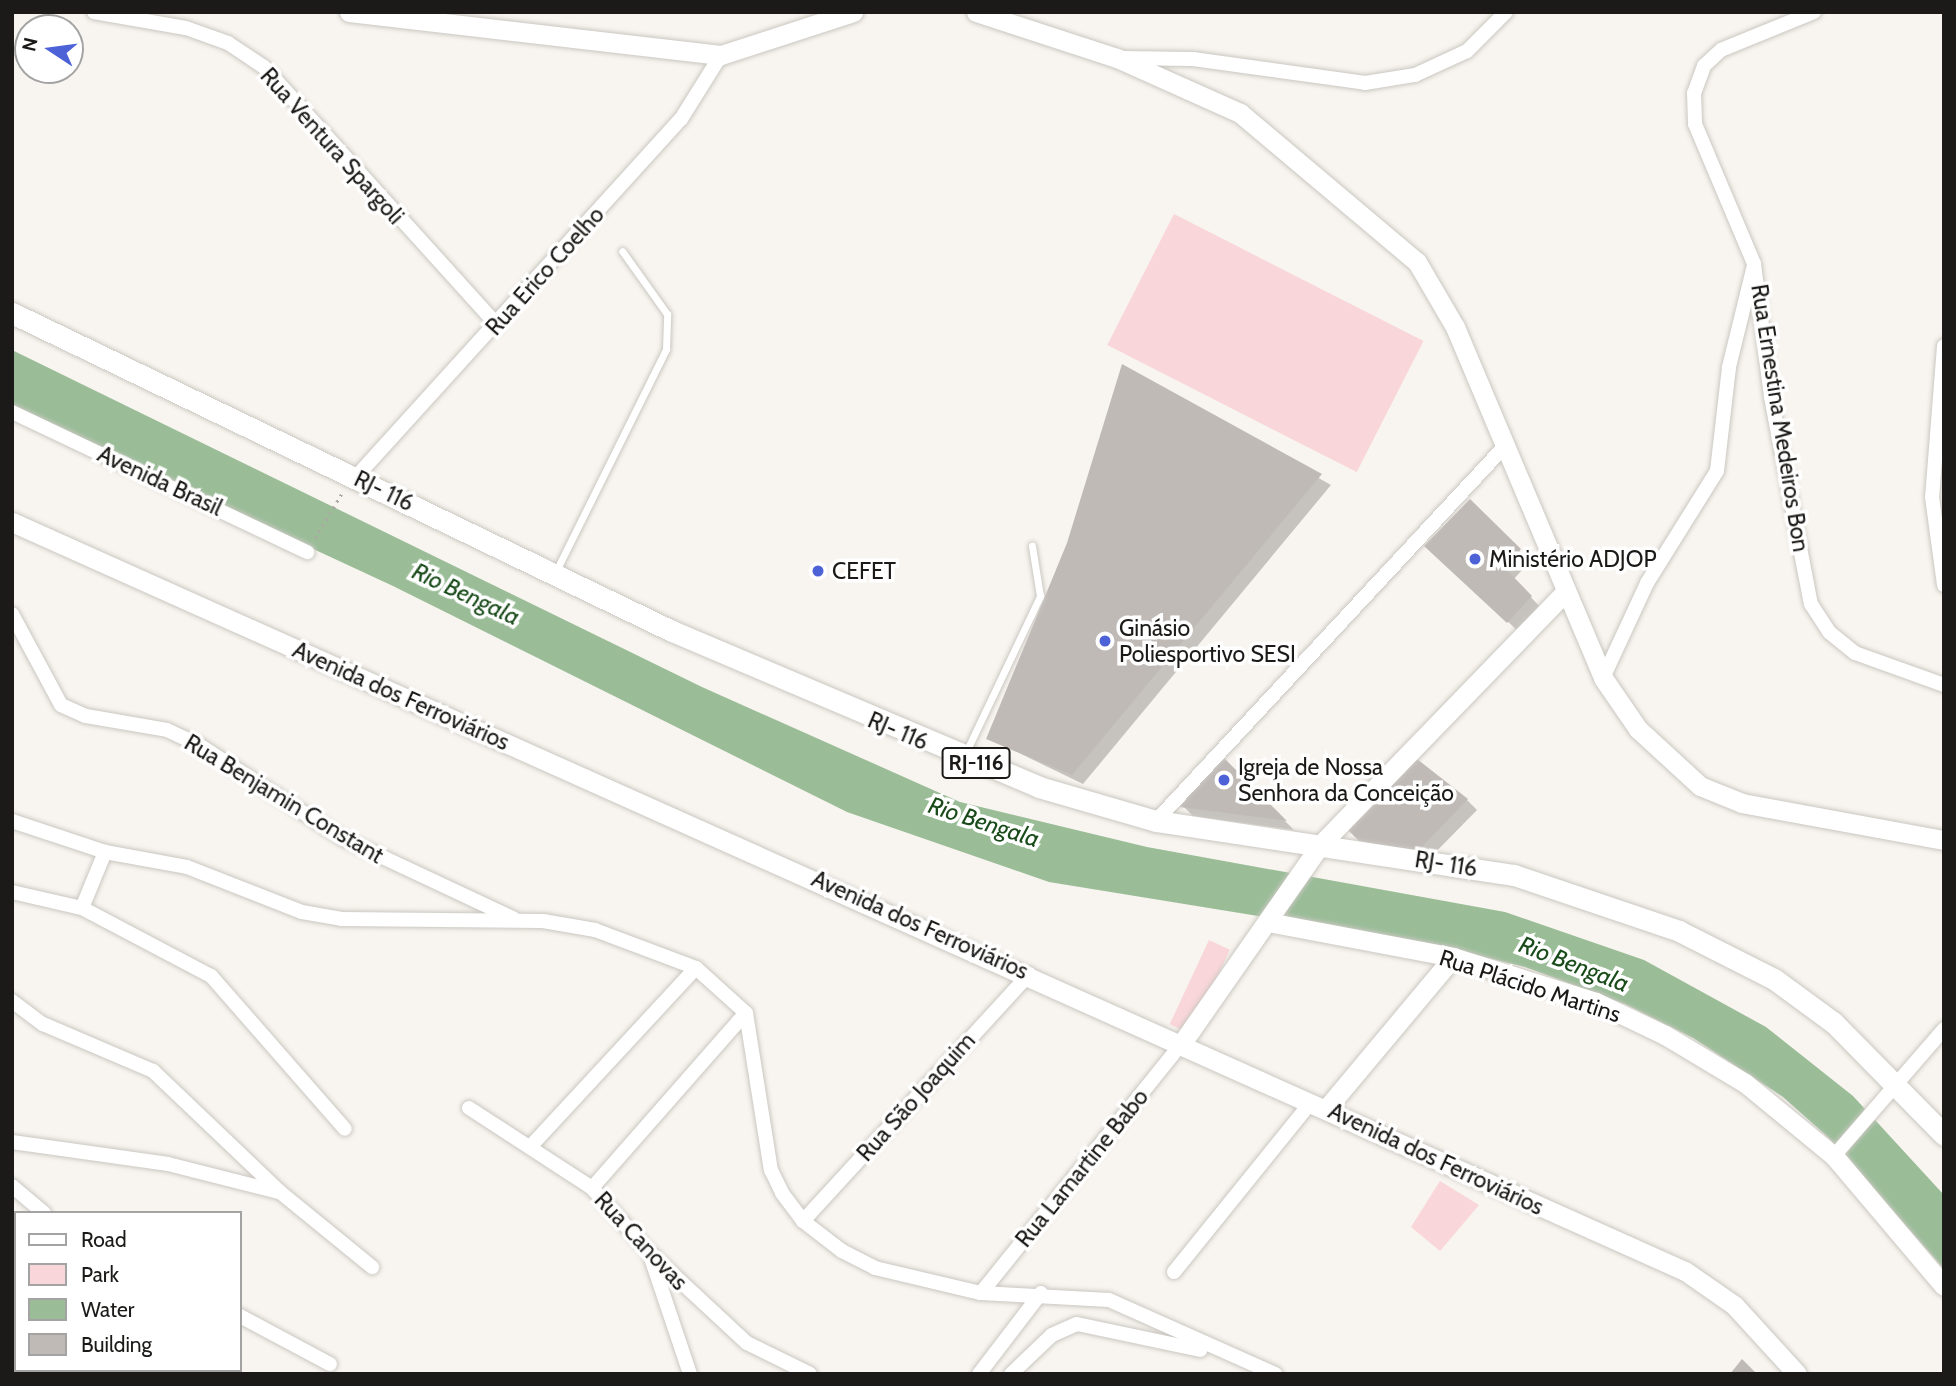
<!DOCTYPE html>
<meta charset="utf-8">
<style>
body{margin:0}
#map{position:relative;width:1956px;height:1386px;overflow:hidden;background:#f8f4ef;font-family:Cabin,sans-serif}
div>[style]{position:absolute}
.green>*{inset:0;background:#f9d6d9;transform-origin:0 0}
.water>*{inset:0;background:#9abd98}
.shadow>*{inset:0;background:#0003}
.building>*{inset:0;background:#c0bab7}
.path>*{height:2.5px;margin-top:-1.25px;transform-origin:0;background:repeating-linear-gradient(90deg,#aba8a4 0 2px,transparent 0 7px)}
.roads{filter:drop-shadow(0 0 2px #cac7c1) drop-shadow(0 0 2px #cac7c1)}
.lane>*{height:7px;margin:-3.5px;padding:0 3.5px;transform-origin:3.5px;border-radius:3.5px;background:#fff}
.street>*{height:14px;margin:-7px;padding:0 7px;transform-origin:7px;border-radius:7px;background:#fff}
.secondary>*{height:19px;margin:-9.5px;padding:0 9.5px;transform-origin:9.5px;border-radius:9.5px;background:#fff}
.primary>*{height:21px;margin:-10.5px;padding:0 10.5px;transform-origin:10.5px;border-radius:10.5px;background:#fff}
.dots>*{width:19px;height:19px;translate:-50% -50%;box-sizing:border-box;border:4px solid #fff;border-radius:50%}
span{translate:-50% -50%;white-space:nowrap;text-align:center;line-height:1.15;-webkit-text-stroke:7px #fff;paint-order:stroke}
.shield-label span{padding:2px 5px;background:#fff;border:2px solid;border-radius:5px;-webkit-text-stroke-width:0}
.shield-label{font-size:21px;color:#1b1a18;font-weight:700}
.street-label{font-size:23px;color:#1b1a18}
.poi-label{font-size:23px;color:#1b1a18}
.left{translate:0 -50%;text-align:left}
.water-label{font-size:24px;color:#1a4c1b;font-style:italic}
.frame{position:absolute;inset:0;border:14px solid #1b1a18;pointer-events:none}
.legend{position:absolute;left:14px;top:1211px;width:228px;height:161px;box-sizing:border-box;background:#fff;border:2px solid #a4a3a3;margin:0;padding:9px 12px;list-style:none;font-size:21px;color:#1b1a18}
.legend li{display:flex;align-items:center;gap:14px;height:35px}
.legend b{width:35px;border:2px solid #a4a3a3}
.north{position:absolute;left:14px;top:14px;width:70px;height:70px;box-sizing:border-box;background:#fff;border:2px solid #a4a3a3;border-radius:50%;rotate:283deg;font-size:19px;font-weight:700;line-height:28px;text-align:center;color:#1b1a18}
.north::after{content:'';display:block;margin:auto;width:24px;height:32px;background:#4e62d7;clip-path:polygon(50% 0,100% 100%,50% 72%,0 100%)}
</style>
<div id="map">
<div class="green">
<i style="left:1174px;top:214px;width:280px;height:147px;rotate:27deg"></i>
<i style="left:1209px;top:940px;width:23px;height:93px;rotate:25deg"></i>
<i style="clip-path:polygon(1440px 1181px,1479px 1205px,1440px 1251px,1411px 1227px)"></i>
</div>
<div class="water">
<i style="clip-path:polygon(12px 350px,702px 687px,960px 802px,1147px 847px,1505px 912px,1644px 960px,1766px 1027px,1853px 1096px,1944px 1195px,1944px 1269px,1830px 1139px,1783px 1097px,1693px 1038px,1625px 1004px,1525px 967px,1431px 944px,1049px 882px,847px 812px,393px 586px,12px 409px)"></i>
</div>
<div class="shadow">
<i style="clip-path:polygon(1123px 367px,1331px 485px,1083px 784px,988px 738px,1068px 544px)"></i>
<i style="clip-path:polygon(1470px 502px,1530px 561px,1514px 579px,1541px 608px,1519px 632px,1437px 556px)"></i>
<i style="clip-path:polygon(1221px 757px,1294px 830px,1193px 816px,1183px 806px)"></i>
<i style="clip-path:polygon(1467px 800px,1477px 810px,1426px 862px,1371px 850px)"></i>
</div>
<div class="building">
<i style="clip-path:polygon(1122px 364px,1322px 474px,1072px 775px,986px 739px,1067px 543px)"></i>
<i style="clip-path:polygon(1470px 499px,1521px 549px,1505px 568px,1532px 596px,1507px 623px,1424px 546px)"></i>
<i style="clip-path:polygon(1220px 754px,1287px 821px,1180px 807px)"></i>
<i style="clip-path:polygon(1417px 759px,1468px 799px,1416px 853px,1359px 841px,1348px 830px)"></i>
<i style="clip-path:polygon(1742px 1359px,1757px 1374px,1730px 1374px)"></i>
</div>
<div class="path">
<i style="left:315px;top:538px;width:52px;rotate:-59deg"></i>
</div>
<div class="roads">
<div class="lane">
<i style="left:556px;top:571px;width:248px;rotate:-63.6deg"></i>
<i style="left:666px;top:349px;width:35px;rotate:-88deg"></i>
<i style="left:667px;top:314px;width:77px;rotate:-125.5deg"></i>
<i style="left:966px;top:752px;width:173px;rotate:-64.6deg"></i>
<i style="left:1040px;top:596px;width:51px;rotate:-99.1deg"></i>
</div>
<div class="street">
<i style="left:94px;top:12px;width:93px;rotate:9.9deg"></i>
<i style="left:186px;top:28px;width:45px;rotate:19.7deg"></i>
<i style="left:228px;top:43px;width:43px;rotate:33.7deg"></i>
<i style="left:264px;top:67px;width:348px;rotate:47.9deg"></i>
<i style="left:1814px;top:12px;width:100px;rotate:157.8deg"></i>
<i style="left:1721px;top:50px;width:23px;rotate:137deg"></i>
<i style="left:1704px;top:66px;width:29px;rotate:110deg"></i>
<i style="left:1694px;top:93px;width:31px;rotate:88deg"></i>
<i style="left:1695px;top:124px;width:152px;rotate:67.1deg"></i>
<i style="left:1754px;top:264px;width:134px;rotate:82.7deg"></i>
<i style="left:1771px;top:397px;width:211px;rotate:79.1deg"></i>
<i style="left:1811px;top:604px;width:33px;rotate:57deg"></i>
<i style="left:1829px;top:632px;width:33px;rotate:39deg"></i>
<i style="left:1855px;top:653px;width:95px;rotate:19.8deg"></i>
<i style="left:1122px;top:58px;width:71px;rotate:0.8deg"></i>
<i style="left:1193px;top:59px;width:174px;rotate:7.9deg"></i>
<i style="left:1365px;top:83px;width:51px;rotate:-9.1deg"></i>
<i style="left:1415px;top:75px;width:57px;rotate:-24.8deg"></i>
<i style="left:1467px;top:51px;width:55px;rotate:-45deg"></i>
<i style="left:1944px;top:346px;width:151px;rotate:94.5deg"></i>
<i style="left:1932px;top:497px;width:89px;rotate:82.2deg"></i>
<i style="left:12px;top:412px;width:327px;rotate:25.4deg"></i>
<i style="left:356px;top:477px;width:484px;rotate:-47.8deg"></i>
<i style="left:681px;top:119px;width:75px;rotate:-58deg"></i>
<i style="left:12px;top:614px;width:103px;rotate:61.7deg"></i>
<i style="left:61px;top:705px;width:27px;rotate:24deg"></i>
<i style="left:86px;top:716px;width:82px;rotate:9.8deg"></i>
<i style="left:167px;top:730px;width:35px;rotate:25deg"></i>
<i style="left:199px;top:745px;width:173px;rotate:33deg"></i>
<i style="left:344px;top:839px;width:187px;rotate:25.1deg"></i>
<i style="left:1603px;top:678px;width:105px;rotate:-65.1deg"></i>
<i style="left:1647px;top:583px;width:132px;rotate:-58deg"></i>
<i style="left:1717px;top:471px;width:105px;rotate:-83.4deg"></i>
<i style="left:1729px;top:367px;width:101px;rotate:-76.2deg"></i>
<i style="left:12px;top:821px;width:98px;rotate:18.4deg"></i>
<i style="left:105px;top:852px;width:83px;rotate:10.4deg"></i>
<i style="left:187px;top:867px;width:123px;rotate:21.4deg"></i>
<i style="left:302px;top:912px;width:40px;rotate:10deg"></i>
<i style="left:341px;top:919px;width:202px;rotate:0.6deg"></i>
<i style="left:543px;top:921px;width:53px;rotate:9.8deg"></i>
<i style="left:595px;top:930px;width:108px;rotate:20.6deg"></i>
<i style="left:696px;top:968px;width:67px;rotate:42deg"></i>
<i style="left:746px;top:1013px;width:159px;rotate:81deg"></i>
<i style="left:771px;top:1170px;width:25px;rotate:64deg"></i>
<i style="left:782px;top:1193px;width:35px;rotate:53deg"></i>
<i style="left:803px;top:1221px;width:49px;rotate:37.6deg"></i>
<i style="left:842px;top:1251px;width:37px;rotate:27deg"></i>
<i style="left:875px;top:1268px;width:109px;rotate:13.3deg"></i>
<i style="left:981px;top:1293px;width:128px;rotate:3.1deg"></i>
<i style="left:1109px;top:1300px;width:182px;rotate:24deg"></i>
<i style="left:1156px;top:821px;width:511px;rotate:-47.06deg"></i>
<i style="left:12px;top:892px;width:72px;rotate:12.9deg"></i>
<i style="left:82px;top:908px;width:146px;rotate:27.8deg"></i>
<i style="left:211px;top:976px;width:203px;rotate:48.8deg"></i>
<i style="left:82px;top:908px;width:61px;rotate:-67.7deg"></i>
<i style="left:12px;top:1001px;width:39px;rotate:37deg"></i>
<i style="left:43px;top:1024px;width:120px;rotate:23.1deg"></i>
<i style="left:153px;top:1071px;width:175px;rotate:43.6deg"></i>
<i style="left:280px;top:1192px;width:119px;rotate:39.2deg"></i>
<i style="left:469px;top:1108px;width:147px;rotate:33deg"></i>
<i style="left:592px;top:1188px;width:87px;rotate:48.3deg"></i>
<i style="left:650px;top:1253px;width:132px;rotate:42.9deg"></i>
<i style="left:747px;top:1343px;width:70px;rotate:26.2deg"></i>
<i style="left:12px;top:1142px;width:158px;rotate:8deg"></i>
<i style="left:168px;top:1164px;width:114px;rotate:14.2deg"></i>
<i style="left:530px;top:1147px;width:244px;rotate:-47.2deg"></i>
<i style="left:1834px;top:1156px;width:168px;rotate:-49.1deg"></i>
<i style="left:12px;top:1186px;width:42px;rotate:40.2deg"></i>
<i style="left:592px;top:1188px;width:233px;rotate:-48.7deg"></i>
<i style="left:803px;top:1221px;width:335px;rotate:-47.5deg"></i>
<i style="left:651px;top:1258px;width:122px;rotate:71.4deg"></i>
<i style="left:1174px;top:1272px;width:218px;rotate:-51.1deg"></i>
<i style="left:981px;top:1293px;width:321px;rotate:-51.2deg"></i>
<i style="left:12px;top:1297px;width:5px;rotate:37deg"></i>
<i style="left:240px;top:1316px;width:102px;rotate:28.1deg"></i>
<i style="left:43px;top:1370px;width:9px;rotate:27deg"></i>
<i style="left:60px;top:1374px;width:8px;rotate:-30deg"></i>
<i style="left:979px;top:1374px;width:102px;rotate:-52.6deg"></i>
<i style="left:1011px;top:1374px;width:57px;rotate:-43.6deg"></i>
<i style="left:1052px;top:1335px;width:27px;rotate:-24deg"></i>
<i style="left:1077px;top:1324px;width:126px;rotate:11.9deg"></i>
</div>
<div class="secondary">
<i style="left:349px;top:12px;width:374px;rotate:6.6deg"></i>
<i style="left:721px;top:55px;width:139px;rotate:-18deg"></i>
<i style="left:976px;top:12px;width:148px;rotate:18.1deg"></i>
<i style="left:1117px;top:58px;width:135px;rotate:24.1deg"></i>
<i style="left:1240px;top:113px;width:231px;rotate:40.1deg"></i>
<i style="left:1417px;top:262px;width:75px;rotate:59.7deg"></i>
<i style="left:1455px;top:327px;width:381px;rotate:67.1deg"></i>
<i style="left:1603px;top:678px;width:62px;rotate:55.5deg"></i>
<i style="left:1638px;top:729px;width:84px;rotate:42.6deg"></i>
<i style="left:1700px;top:786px;width:45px;rotate:22deg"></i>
<i style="left:1742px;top:803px;width:205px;rotate:10.4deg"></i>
<i style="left:12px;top:522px;width:1833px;rotate:24.12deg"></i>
<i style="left:1685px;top:1271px;width:60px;rotate:34.8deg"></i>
<i style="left:1734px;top:1305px;width:93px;rotate:47.6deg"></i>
<i style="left:1268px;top:922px;width:188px;rotate:10.7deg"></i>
<i style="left:1453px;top:957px;width:150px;rotate:17.5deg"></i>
<i style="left:1596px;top:1002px;width:76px;rotate:25.6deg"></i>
<i style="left:1665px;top:1035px;width:93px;rotate:31deg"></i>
<i style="left:1745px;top:1083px;width:115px;rotate:39.4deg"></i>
<i style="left:1834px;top:1156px;width:170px;rotate:49.8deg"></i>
<i style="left:1182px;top:1043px;width:243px;rotate:-55.1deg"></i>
<i style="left:1321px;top:844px;width:351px;rotate:-45.9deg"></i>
<i style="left:1326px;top:1109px;width:198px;rotate:-50.1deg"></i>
</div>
<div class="primary">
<i style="left:12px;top:313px;width:733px;rotate:25.73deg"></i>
<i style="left:672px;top:631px;width:399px;rotate:23deg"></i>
<i style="left:1039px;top:787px;width:122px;rotate:16.2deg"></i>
<i style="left:1156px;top:821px;width:362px;rotate:8.6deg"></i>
<i style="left:1514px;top:875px;width:174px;rotate:18.7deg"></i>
<i style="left:1679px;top:931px;width:106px;rotate:26.8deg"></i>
<i style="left:1774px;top:979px;width:74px;rotate:36.3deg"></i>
<i style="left:1834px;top:1023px;width:157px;rotate:45.5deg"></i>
</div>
</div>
<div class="dots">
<i style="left:1475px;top:559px;background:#4e62d7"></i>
<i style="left:818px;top:571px;background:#4e62d7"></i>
<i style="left:1105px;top:641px;background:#4e62d7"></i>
<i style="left:1224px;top:780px;background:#4e62d7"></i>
</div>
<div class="shield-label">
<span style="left:976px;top:763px">RJ-116</span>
</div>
<div class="street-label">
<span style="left:332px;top:146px;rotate:48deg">Rua Ventura Spargoli</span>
<span style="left:545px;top:271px;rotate:-48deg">Rua Erico Coelho</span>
<span style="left:1780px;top:418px;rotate:81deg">Rua Ernestina Medeiros Bon</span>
<span style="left:160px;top:481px;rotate:25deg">Avenida Brasil</span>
<span style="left:384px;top:491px;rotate:26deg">RJ- 116</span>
<span style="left:401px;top:696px;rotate:24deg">Avenida dos Ferroviários</span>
<span style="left:898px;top:731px;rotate:23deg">RJ- 116</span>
<span style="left:284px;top:799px;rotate:31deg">Rua Benjamin Constant</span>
<span style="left:1446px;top:864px;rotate:9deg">RJ- 116</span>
<span style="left:920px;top:925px;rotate:24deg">Avenida dos Ferroviários</span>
<span style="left:1530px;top:986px;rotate:18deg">Rua Plácido Martins</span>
<span style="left:916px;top:1097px;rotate:-48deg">Rua São Joaquim</span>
<span style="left:1436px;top:1159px;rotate:25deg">Avenida dos Ferroviários</span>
<span style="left:1082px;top:1168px;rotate:-51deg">Rua Lamartine Babo</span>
<span style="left:641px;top:1241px;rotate:47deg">Rua Canovas</span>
</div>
<div class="poi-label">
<span class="left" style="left:1489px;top:559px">Ministério ADJOP</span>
<span class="left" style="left:832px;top:571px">CEFET</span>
<span class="left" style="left:1119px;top:641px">Ginásio<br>Poliesportivo SESI</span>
<span class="left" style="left:1238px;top:780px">Igreja de Nossa<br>Senhora da Conceição</span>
</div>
<div class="water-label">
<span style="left:466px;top:594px;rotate:25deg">Rio Bengala</span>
<span style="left:984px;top:822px;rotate:18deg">Rio Bengala</span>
<span style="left:1574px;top:964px;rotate:21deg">Rio Bengala</span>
</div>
<div class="frame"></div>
<ul class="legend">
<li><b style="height:9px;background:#fff"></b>Road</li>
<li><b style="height:19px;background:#f9d6d9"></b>Park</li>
<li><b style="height:19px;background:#9abd98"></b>Water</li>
<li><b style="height:19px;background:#c0bab7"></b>Building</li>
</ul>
<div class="north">N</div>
</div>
